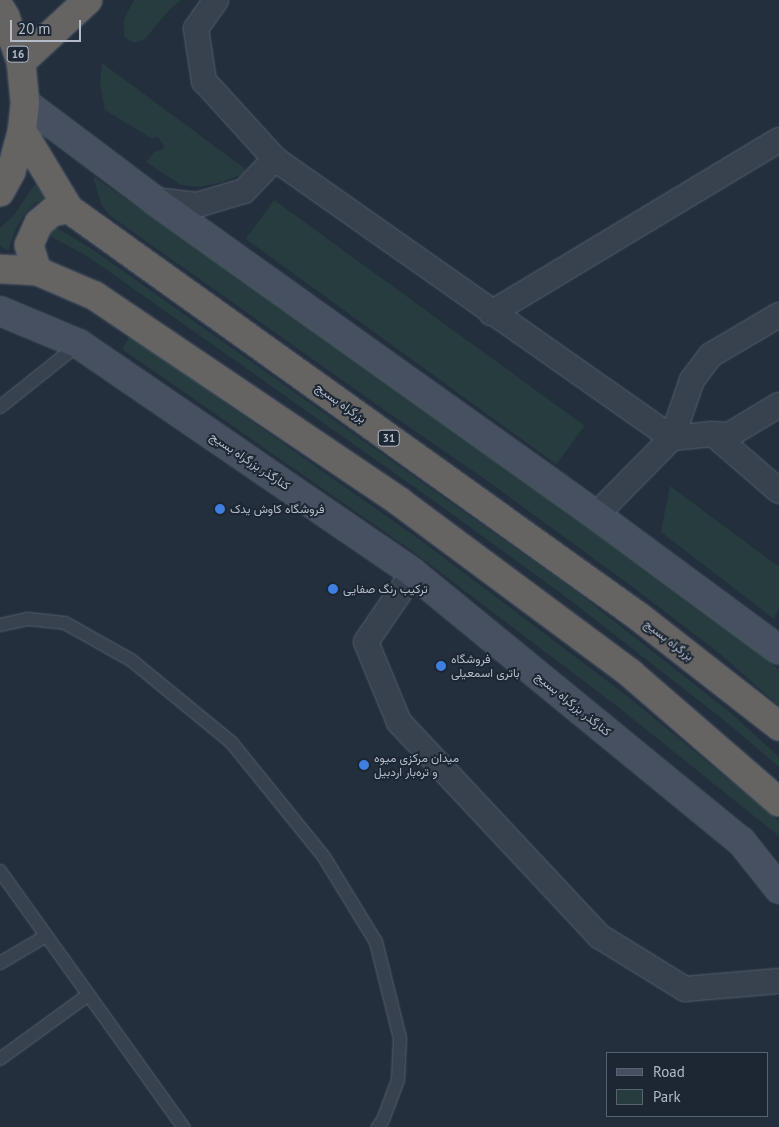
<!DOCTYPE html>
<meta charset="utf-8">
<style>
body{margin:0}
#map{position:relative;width:779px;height:1127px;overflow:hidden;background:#242f3e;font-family:"PT Sans",Vazirmatn,sans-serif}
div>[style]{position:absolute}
.green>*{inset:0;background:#263c3f;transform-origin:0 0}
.roads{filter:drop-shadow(0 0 1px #565f6c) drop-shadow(0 0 1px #565f6c)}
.service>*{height:12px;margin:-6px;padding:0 6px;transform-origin:6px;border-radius:6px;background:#38414e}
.minor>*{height:24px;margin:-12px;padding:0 12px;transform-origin:12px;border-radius:12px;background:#38414e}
.secondary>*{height:28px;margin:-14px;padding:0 14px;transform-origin:14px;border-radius:14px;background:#465061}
.trunk>*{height:28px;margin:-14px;padding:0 14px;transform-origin:14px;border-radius:14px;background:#656462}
.dots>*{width:14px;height:14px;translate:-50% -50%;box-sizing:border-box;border:2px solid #1d2633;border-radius:50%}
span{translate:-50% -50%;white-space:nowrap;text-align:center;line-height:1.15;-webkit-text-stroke:4px #1d2633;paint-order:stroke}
.shield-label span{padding:1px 4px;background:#1d2633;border:1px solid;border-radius:4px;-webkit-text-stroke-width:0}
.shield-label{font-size:11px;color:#b4bcc9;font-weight:700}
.street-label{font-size:12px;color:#b4bcc9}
.poi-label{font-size:12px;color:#b4bcc9}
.left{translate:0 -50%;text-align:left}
.legend{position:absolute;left:606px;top:1052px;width:162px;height:65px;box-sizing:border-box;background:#1d2633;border:1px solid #59626f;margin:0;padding:6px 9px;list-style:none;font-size:15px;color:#b4bcc9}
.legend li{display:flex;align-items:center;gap:10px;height:25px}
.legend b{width:25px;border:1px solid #59626f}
.scale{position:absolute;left:10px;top:20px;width:71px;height:22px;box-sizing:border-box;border:2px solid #b4bcc9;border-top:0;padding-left:6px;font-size:15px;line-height:18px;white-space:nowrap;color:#b4bcc9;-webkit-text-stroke:4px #1d2633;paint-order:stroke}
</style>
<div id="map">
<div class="green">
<i style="clip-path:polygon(134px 0,181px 0,171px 8px,145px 39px,134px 43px,124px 37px,124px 19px)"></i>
<i style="clip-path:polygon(102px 63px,244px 168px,245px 173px,223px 182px,199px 187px,181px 185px,146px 162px,154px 152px,162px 150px,164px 146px,158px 137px,151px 138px,105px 110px,100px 83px)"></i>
<i style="clip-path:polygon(93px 176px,526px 476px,738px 634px,779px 670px,779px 706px,719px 653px,634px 588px,489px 482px,383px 409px,109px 215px,101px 204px)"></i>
<i style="clip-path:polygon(35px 184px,47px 198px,35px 203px,27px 211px,16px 228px,8px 251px,0 246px,0 228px,14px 215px)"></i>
<i style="left:274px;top:200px;width:384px;height:48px;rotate:36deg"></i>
<i style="clip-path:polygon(55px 227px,92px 249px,577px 592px,731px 713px,779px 757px,779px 767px,725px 721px,570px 600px,441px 506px,87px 256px,48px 235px)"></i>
<i style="clip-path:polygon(130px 336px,422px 541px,626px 695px,779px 821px,779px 836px,618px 707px,412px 551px,122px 349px)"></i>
<i style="clip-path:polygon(670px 486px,779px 567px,779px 608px,774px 619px,661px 532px)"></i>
</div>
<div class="roads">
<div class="service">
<i style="left:0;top:407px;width:101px;rotate:-38.6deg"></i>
<i style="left:0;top:625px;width:29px;rotate:-12deg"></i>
<i style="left:28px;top:619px;width:37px;rotate:6deg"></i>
<i style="left:65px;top:623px;width:76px;rotate:29.3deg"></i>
<i style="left:131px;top:660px;width:129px;rotate:39.4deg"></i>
<i style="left:231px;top:742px;width:148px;rotate:51deg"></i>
<i style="left:324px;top:857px;width:100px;rotate:58.5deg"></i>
<i style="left:376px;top:942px;width:99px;rotate:76deg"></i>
<i style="left:400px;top:1038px;width:42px;rotate:92.7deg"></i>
<i style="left:398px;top:1080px;width:43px;rotate:110.6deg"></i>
<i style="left:383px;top:1120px;width:9px;rotate:126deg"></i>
<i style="left:0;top:871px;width:315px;rotate:54.4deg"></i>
<i style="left:0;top:963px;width:53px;rotate:-30.4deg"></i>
<i style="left:0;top:1059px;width:109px;rotate:-36deg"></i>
</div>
<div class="minor">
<i style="left:216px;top:0;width:35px;rotate:125deg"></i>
<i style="left:196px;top:29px;width:53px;rotate:81.3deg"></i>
<i style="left:204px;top:81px;width:105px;rotate:47.7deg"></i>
<i style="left:275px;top:159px;width:485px;rotate:35.1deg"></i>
<i style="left:672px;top:438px;width:41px;rotate:-5.6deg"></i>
<i style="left:713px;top:434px;width:16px;rotate:4deg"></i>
<i style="left:729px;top:435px;width:58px;rotate:-31deg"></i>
<i style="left:154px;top:200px;width:43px;rotate:6.6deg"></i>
<i style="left:197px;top:205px;width:49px;rotate:-16.6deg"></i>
<i style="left:244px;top:191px;width:45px;rotate:-45.9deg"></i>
<i style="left:491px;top:313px;width:336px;rotate:-31deg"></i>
<i style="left:713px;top:434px;width:87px;rotate:40.8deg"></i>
<i style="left:596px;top:515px;width:108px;rotate:-45.4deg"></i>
<i style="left:672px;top:438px;width:61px;rotate:-71deg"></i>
<i style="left:692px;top:380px;width:31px;rotate:-53deg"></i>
<i style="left:711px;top:355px;width:79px;rotate:-30.5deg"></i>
<i style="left:413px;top:573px;width:83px;rotate:124.3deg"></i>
<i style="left:366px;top:642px;width:87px;rotate:67.6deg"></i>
<i style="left:399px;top:722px;width:293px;rotate:46.9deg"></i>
<i style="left:599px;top:936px;width:101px;rotate:31.6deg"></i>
<i style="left:685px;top:989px;width:94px;rotate:-4.9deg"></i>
</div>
<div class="secondary">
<i style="left:25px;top:103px;width:161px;rotate:36.9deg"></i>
<i style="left:154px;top:200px;width:543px;rotate:35.48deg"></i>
<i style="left:596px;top:515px;width:227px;rotate:36.4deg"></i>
<i style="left:0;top:311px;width:86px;rotate:22.7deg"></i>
<i style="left:79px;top:344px;width:405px;rotate:34.4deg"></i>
<i style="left:413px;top:573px;width:424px;rotate:39.3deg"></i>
<i style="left:741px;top:841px;width:61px;rotate:51.6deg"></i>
</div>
<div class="trunk">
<i style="left:0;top:8px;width:9px;rotate:58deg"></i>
<i style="left:5px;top:16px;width:49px;rotate:70.8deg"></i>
<i style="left:21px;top:62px;width:41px;rotate:84.4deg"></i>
<i style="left:25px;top:103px;width:28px;rotate:96deg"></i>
<i style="left:22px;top:131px;width:42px;rotate:105deg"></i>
<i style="left:11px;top:172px;width:23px;rotate:119deg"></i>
<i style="left:21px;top:62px;width:91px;rotate:-42.8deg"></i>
<i style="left:22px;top:131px;width:91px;rotate:58.9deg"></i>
<i style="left:69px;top:209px;width:700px;rotate:35.58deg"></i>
<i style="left:638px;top:616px;width:179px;rotate:38deg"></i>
<i style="left:0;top:269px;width:37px;rotate:3deg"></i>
<i style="left:37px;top:271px;width:63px;rotate:23.3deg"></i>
<i style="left:95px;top:296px;width:368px;rotate:34deg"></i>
<i style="left:400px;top:502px;width:287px;rotate:36.6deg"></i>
<i style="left:630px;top:673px;width:197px;rotate:40.9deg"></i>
<i style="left:37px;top:271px;width:27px;rotate:-107deg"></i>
<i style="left:29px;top:245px;width:24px;rotate:-66deg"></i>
<i style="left:39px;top:223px;width:17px;rotate:-40deg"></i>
<i style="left:52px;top:212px;width:17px;rotate:-10deg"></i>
</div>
</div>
<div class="dots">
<i style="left:220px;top:509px;background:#3f7fe0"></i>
<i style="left:333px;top:589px;background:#3f7fe0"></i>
<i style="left:441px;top:666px;background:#3f7fe0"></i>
<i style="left:364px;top:765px;background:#3f7fe0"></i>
</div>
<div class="shield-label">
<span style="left:18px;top:54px">16</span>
<span style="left:389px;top:438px">31</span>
</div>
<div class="street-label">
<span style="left:341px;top:403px;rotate:36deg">بزرگراه بسیج</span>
<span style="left:250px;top:461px;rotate:34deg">کنارگذر بزرگراه بسیج</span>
<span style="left:669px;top:640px;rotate:38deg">بزرگراه بسیج</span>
<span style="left:573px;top:704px;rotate:39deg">کنارگذر بزرگراه بسیج</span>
</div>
<div class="poi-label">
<span class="left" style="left:230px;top:509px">فروشگاه کاوش یدک</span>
<span class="left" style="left:343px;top:589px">ترکیب رنگ صفایی</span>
<span class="left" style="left:451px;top:666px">فروشگاه<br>باتری اسمعیلی</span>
<span class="left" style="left:374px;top:765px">میدان مرکزی میوه<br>و تره‌بار اردبیل</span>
</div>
<ul class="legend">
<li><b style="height:6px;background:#465061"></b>Road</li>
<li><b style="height:14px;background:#263c3f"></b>Park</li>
</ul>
<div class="scale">20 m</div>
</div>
